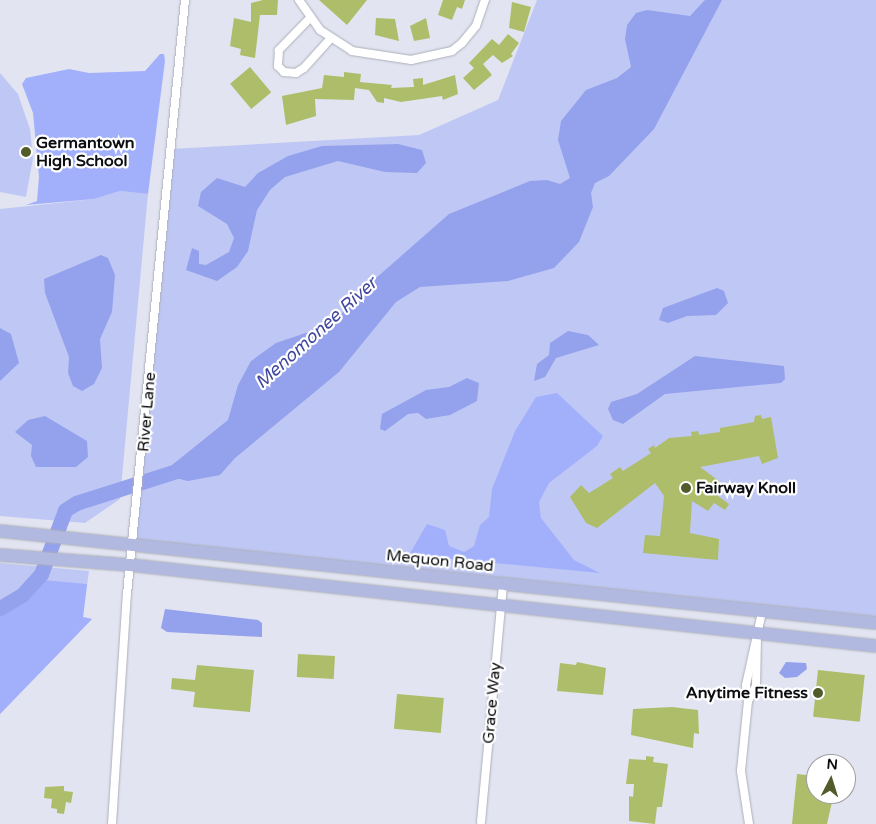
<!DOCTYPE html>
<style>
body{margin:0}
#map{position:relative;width:876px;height:824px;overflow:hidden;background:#e2e5f1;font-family:"Varela Round",sans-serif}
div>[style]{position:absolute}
.green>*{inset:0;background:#bfc8f5}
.forest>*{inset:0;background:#a2b0fc}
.water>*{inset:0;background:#94a1ec}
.river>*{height:15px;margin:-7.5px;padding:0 7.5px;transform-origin:7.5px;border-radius:7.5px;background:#94a1ec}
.building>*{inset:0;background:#aebd69;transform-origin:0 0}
.roads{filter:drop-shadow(0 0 1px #acafba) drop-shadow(0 0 1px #acafba)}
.minor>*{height:8px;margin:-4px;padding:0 4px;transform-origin:4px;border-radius:4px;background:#fff}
.primary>*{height:12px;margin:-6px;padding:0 6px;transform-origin:6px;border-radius:6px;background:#b2b9e1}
.dots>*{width:14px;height:14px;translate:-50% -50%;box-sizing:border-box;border:2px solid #fff;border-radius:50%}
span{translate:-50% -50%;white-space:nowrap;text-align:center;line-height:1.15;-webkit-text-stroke:4.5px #fff;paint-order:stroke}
.poi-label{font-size:16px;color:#0c0d11;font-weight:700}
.left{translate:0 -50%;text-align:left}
.right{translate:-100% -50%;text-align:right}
.street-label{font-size:16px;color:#0c0d11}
.water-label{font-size:18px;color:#40469e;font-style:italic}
.north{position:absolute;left:806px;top:754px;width:50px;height:50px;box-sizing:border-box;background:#fff;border:1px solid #9e9ea0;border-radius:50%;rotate:5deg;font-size:14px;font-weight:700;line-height:20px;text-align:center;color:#0c0d11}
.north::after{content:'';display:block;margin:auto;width:18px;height:22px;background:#525b2a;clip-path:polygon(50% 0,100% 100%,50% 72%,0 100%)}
</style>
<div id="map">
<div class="green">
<i style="clip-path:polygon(537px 0,876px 0,876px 620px,135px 543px,171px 149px,419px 135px,498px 100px)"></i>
<i style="clip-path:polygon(0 73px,18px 94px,30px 129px,33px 158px,26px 197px,0 192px)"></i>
<i style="clip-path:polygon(120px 191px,148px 194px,120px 499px,85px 523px,0 516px,0 209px,94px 199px)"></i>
<i style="clip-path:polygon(0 563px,89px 571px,83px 617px,92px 619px,0 714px)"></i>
</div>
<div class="forest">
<i style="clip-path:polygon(160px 54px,164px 54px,165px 61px,148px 194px,120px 191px,94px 199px,26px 205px,37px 201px,39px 177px,33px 113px,22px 84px,26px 78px,69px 69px,89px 73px,145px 71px)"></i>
<i style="clip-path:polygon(557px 393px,603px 436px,597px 446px,549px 483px,539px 502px,541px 518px,574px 560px,600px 573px,409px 555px,427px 524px,445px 530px,449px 546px,464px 552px,474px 546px,480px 525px,489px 517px,492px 489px,515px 431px,536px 397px)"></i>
<i style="clip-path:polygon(42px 580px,87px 584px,83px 617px,92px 619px,0 714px,0 614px,29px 597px)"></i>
</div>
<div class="water">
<i style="clip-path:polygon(705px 0,722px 0,654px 129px,609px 176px,595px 183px,591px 193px,593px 207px,579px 242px,554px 268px,508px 281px,420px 287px,396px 302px,339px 372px,235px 458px,220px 475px,188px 481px,171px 477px,172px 465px,228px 420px,238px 385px,251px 361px,276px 343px,332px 324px,367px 286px,449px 214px,530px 181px,547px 180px,560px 184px,570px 178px,558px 140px,561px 121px,586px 90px,617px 78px,631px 67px,625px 39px,627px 25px,636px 13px,647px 10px,690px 16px)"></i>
<i style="clip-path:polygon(398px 144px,422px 150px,426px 163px,417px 173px,385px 172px,338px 161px,285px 177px,270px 190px,257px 210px,248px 251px,237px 267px,217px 281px,186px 270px,192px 248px,199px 251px,199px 264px,206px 265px,229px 252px,234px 238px,227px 224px,198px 206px,201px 192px,217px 178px,245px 187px,258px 173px,288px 156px,322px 146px)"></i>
<i style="clip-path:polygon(101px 255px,108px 258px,115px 275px,112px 312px,100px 339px,102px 368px,94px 384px,82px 391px,73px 386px,68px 373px,69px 357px,45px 293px,44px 279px)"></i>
<i style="clip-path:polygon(717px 288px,724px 291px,728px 303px,716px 315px,687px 316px,668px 323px,659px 320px,663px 308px)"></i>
<i style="clip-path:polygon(0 328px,11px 334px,19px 363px,0 381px)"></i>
<i style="clip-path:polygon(568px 331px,588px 335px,599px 345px,556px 358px,545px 377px,534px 381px,537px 364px,549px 355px,550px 343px)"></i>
<i style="clip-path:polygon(695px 356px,784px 366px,785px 379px,781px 383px,665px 394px,623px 424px,613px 420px,608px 409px,611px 402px,637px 394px)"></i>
<i style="clip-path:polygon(467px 378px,479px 383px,477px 401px,450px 415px,426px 419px,418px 413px,408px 414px,385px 431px,380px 429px,382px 414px,426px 390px,449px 387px)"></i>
<i style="clip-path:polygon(45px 416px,87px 441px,88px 457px,76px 467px,36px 467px,31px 456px,32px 445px,15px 432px,28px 420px)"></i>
<i style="clip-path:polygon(165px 609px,258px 620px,262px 623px,262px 637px,167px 632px,161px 628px)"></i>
<i style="clip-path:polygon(786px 662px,806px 663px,807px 669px,797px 677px,785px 678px,779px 673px)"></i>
</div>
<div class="river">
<i style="left:0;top:608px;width:26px;rotate:-31deg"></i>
<i style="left:22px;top:595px;width:28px;rotate:-48deg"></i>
<i style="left:41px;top:574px;width:68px;rotate:-69.4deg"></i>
<i style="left:65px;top:510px;width:13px;rotate:-32deg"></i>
<i style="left:76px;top:503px;width:119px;rotate:-17.7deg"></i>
</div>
<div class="building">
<i style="clip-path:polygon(263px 0,278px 0,277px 15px,260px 15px,255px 58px,240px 55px,241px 49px,230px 46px,234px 18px,251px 22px,251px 3px)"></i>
<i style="clip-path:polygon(319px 0,367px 0,347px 25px)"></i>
<i style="clip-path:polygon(443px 0,465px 0,462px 9px,457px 7px,452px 20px,438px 15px)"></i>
<i style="clip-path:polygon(512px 2px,531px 7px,524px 32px,509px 28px)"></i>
<i style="clip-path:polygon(376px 18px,395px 19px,399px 41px,375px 35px)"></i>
<i style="clip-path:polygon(426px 18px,430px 38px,414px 41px,410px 26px)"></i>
<i style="clip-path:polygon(508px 34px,519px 43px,511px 54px,513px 56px,502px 63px,493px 55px,483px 64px,492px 75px,474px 90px,463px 78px,474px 68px,469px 63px,492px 39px,499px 45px)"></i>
<i style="left:250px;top:67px;width:33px;height:26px;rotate:50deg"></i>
<i style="clip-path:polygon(344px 72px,361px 74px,360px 82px,392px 85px,391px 88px,414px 87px,413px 79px,423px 78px,423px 85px,455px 75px,458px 94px,443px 100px,442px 96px,401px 102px,384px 98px,384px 103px,377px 102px,369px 90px,355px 88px,354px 100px,315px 99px,316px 116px,286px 125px,282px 96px,322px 88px,324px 75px,344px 77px)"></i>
<i style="clip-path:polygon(761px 415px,762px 419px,771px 417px,778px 458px,762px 464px,759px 456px,700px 467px,719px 481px,714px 493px,729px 504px,725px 510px,714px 503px,708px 511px,692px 501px,690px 533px,719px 539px,718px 560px,643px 553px,645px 535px,660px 536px,664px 496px,655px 483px,597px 528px,586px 523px,570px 497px,581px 485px,589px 493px,613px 478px,610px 474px,620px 467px,623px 471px,651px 453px,648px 449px,654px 445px,655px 448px,669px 438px,692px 436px,691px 432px,698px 431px,699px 435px,720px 432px,720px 428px,754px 422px,755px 416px)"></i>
<i style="left:298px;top:654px;width:37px;height:23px;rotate:3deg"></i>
<i style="clip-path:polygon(577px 662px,606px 668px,603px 695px,557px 691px,560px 663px,576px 665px)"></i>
<i style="clip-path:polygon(197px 665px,254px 670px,250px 712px,193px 707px,195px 692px,171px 689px,172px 678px,195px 680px)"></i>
<i style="left:818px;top:670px;width:47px;height:47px;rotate:6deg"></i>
<i style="left:397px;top:694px;width:47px;height:35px;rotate:5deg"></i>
<i style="clip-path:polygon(672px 707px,698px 710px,699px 734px,694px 733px,693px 748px,631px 735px,633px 709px)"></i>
<i style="clip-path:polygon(646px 756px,654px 757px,653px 762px,668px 764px,662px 807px,657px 807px,655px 824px,629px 821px,629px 796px,633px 797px,634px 784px,626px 784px,629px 759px,646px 760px)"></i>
<i style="clip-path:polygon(797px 774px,816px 776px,816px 794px,829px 794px,829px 801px,832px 802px,827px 824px,792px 824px)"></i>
<i style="clip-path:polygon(64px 786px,64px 791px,73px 792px,71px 803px,66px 802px,64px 814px,57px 813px,57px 809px,51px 808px,52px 799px,44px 798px,45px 787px)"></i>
</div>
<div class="roads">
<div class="minor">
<i style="left:299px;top:0;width:37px;rotate:55deg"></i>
<i style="left:320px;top:30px;width:38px;rotate:33deg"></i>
<i style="left:352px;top:51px;width:60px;rotate:8.7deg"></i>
<i style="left:411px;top:60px;width:42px;rotate:-12.4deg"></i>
<i style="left:452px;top:51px;width:13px;rotate:-39deg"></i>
<i style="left:462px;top:43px;width:22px;rotate:-51deg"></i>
<i style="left:476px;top:26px;width:28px;rotate:-71deg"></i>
<i style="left:310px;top:18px;width:45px;rotate:134.1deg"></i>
<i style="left:279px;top:50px;width:16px;rotate:94deg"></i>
<i style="left:278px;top:66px;width:8px;rotate:45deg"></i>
<i style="left:284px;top:72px;width:12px;rotate:5deg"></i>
<i style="left:296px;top:73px;width:9px;rotate:-32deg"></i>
<i style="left:304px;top:68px;width:39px;rotate:-48deg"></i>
<i style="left:748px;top:701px;width:17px;rotate:-62deg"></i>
<i style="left:756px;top:686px;width:49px;rotate:-88.8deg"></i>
<i style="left:481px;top:822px;width:239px;rotate:-84.7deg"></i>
<i style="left:112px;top:824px;width:230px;rotate:-86.3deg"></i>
<i style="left:127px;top:594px;width:597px;rotate:-84.42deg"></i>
<i style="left:749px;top:824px;width:54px;rotate:-98.6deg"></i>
<i style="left:741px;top:771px;width:70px;rotate:-84.3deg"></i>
<i style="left:748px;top:701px;width:16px;rotate:-97deg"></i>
<i style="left:746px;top:685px;width:75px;rotate:-77.6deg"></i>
</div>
<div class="primary">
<i style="left:0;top:531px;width:881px;rotate:6deg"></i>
<i style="left:0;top:555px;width:130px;rotate:4.4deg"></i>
<i style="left:130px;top:565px;width:750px;rotate:6.2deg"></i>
</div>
</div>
<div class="dots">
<i style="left:26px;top:152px;background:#525b2a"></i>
<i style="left:686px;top:488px;background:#525b2a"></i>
<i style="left:818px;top:693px;background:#525b2a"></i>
</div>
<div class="poi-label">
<span class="left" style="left:36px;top:152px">Germantown<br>High School</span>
<span class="left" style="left:696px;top:488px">Fairway Knoll</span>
<span class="right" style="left:808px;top:693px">Anytime Fitness</span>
</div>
<div class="street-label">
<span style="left:147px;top:412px;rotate:-85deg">River Lane</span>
<span style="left:440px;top:561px;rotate:6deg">Mequon Road</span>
<span style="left:492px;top:703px;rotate:-85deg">Grace Way</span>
</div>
<div class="water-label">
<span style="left:316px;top:333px;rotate:-42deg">Menomonee River</span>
</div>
<div class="north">N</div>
</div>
